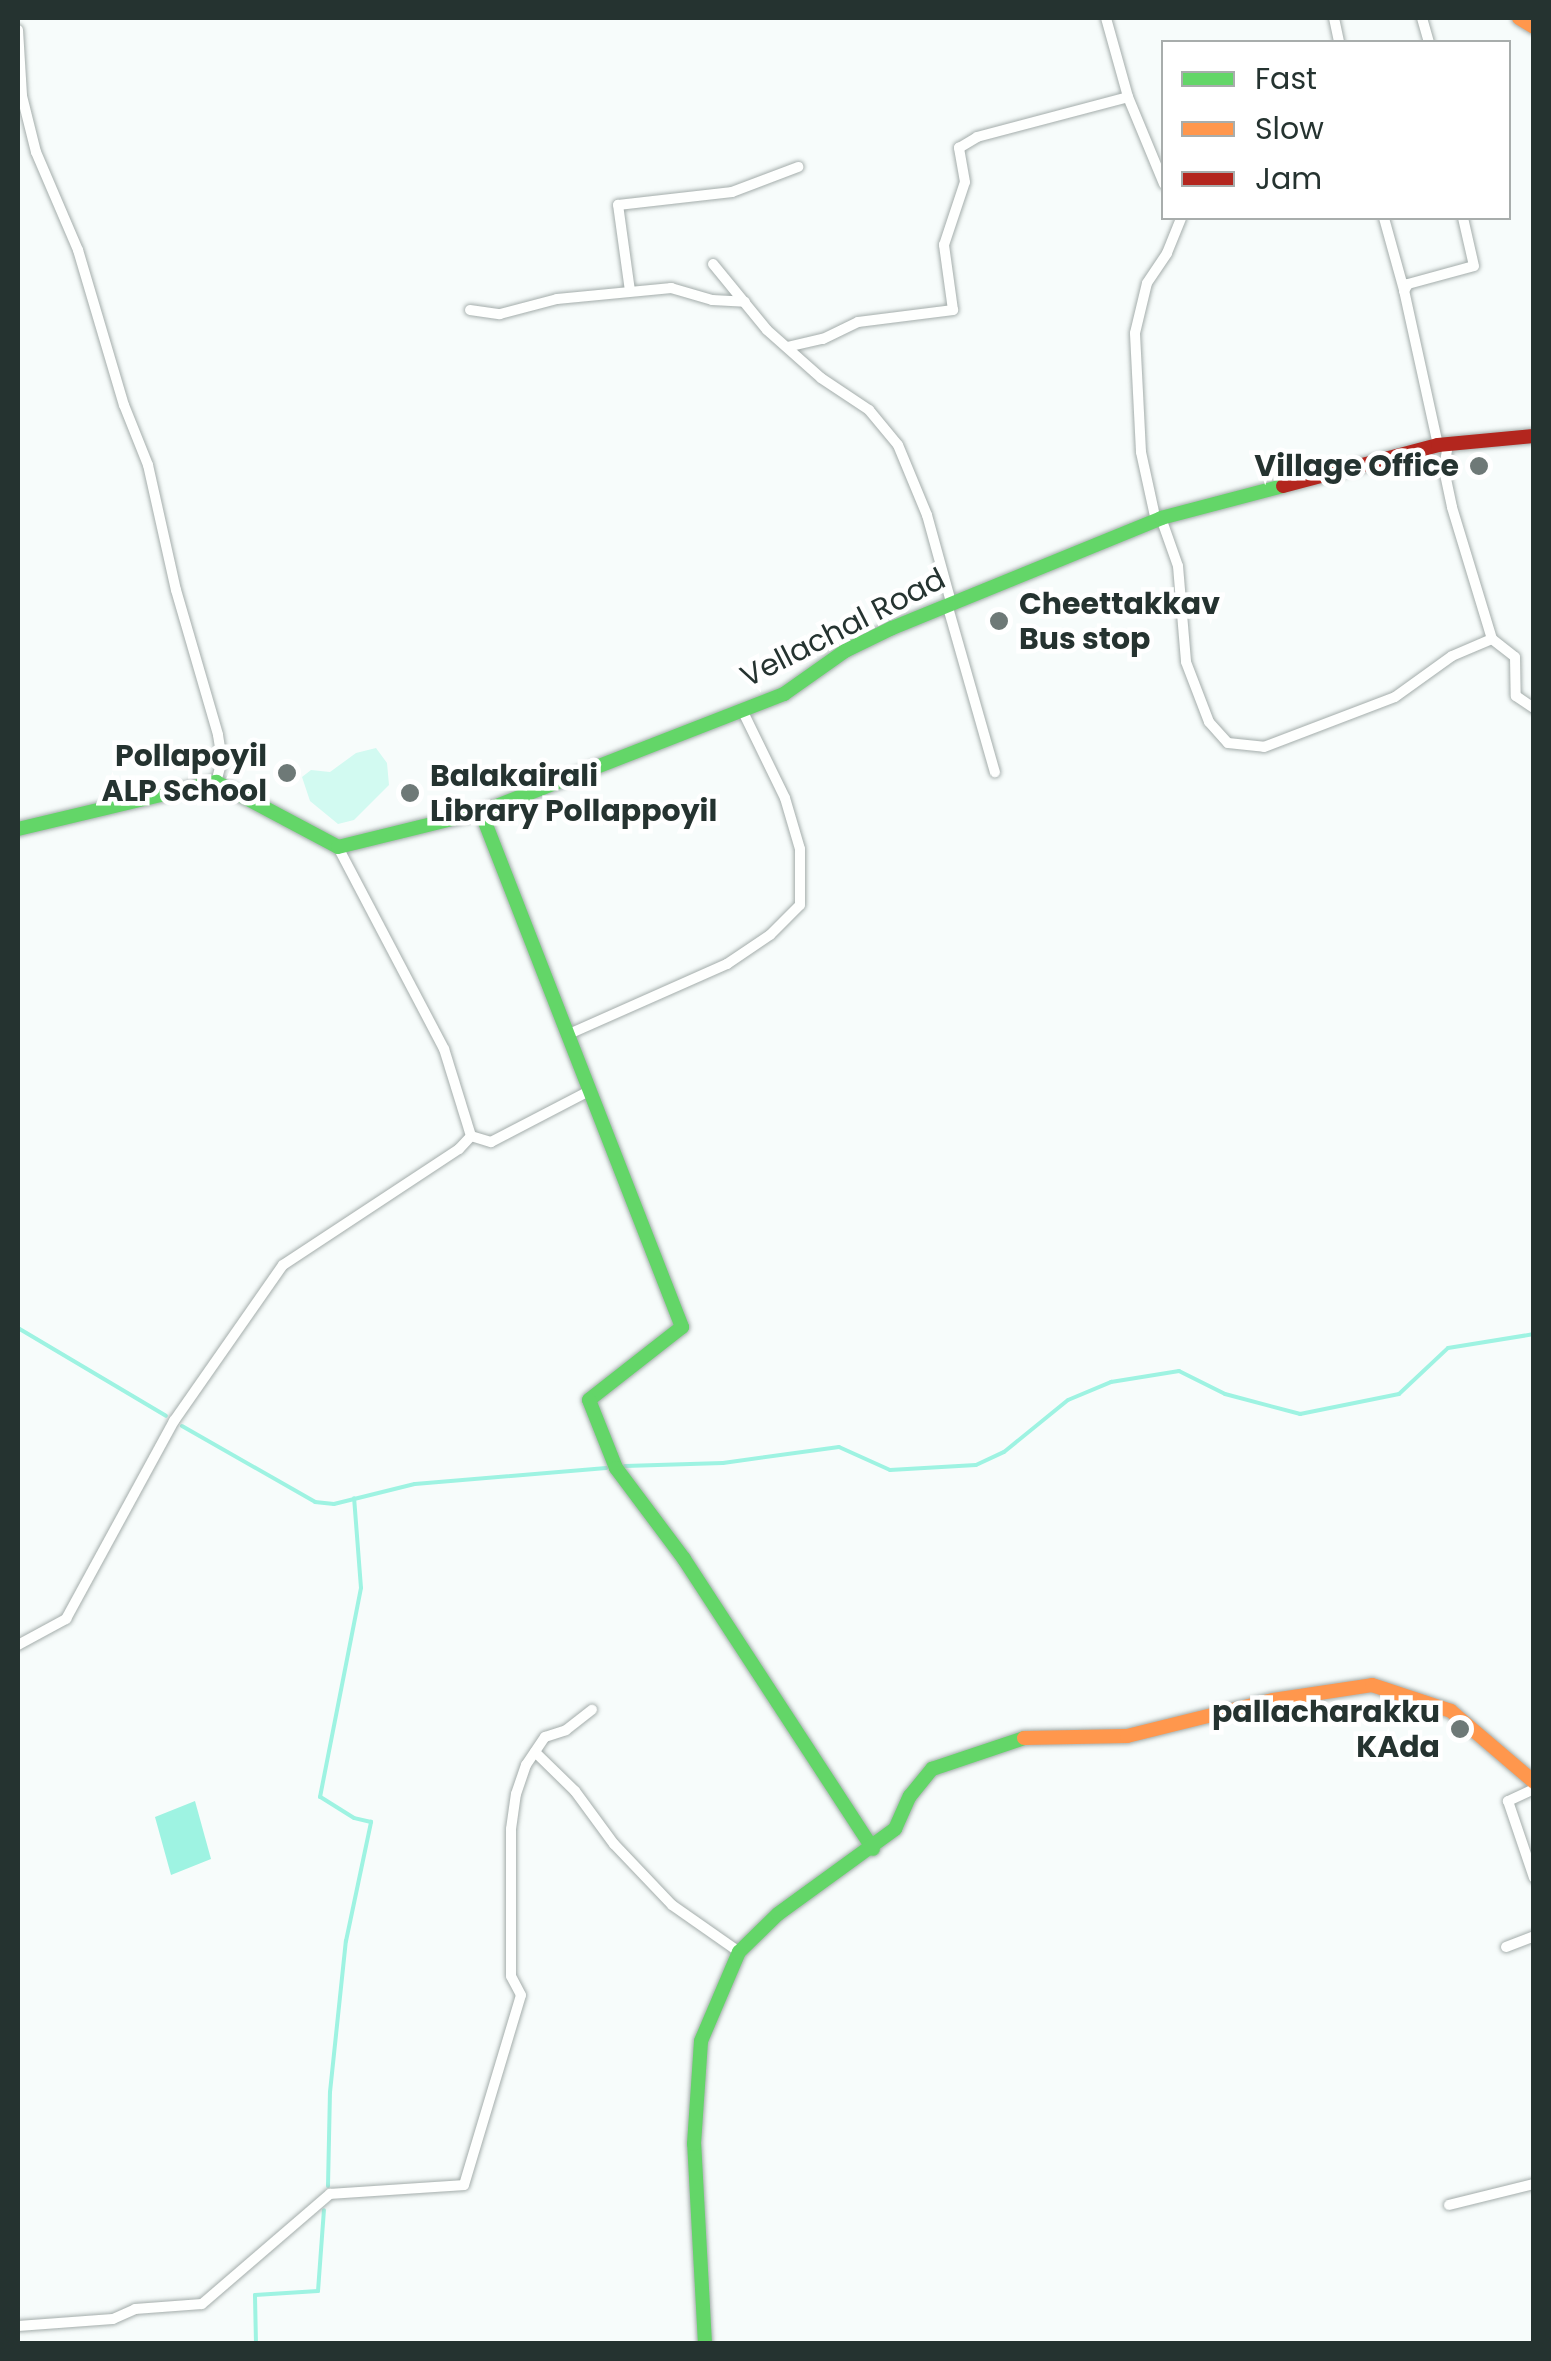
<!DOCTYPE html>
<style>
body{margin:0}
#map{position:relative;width:1551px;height:2361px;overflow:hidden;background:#f7fcfb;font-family:Poppins,sans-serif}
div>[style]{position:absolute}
.green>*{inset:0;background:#d2faf1}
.water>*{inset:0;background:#9ef3e2}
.stream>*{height:4px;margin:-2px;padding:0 2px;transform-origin:2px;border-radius:2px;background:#9ef3e2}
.roads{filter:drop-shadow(0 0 2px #a4adab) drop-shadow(0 0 2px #a4adab)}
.street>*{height:10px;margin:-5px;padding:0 5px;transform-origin:5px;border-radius:5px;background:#fefffe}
.fast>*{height:14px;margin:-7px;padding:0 7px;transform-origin:7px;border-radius:7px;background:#63d668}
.slow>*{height:14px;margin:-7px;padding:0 7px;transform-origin:7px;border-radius:7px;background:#ff974d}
.jam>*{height:14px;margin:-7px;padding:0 7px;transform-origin:7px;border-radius:7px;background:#b3261e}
.dots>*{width:28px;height:28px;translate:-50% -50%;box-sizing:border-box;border:5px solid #fff;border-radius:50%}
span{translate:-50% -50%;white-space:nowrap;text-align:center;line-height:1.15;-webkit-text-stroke:9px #fff;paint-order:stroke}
.poi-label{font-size:30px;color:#253330;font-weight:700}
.right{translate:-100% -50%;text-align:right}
.left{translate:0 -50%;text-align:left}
.street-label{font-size:30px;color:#253330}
.frame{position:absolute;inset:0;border:20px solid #253330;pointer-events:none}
.legend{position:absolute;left:1161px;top:40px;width:350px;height:180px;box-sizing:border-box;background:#fff;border:2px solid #a8adac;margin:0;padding:12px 18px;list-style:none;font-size:30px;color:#253330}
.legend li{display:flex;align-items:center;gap:20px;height:50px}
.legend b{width:50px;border:2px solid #a8adac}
</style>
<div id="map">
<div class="green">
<i style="clip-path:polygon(376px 748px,387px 763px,389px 785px,354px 820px,338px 824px,310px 801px,302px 777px,311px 770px,330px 772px,356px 753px)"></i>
</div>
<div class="water">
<i style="clip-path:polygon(195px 1801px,211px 1859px,171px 1875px,155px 1817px)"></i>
</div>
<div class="stream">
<i style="left:18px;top:1328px;width:172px;rotate:30.7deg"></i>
<i style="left:182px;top:1426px;width:153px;rotate:29.7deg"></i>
<i style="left:315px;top:1502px;width:19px;rotate:6deg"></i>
<i style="left:334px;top:1504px;width:83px;rotate:-13.9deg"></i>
<i style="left:415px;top:1484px;width:192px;rotate:-4.8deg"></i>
<i style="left:625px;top:1466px;width:98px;rotate:-1.8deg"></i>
<i style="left:723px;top:1463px;width:117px;rotate:-7.9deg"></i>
<i style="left:839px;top:1447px;width:56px;rotate:24.3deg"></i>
<i style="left:890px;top:1470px;width:86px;rotate:-3.3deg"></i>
<i style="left:976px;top:1465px;width:31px;rotate:-25deg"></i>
<i style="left:1004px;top:1452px;width:82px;rotate:-39.1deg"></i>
<i style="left:1068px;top:1400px;width:47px;rotate:-22.7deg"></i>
<i style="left:1111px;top:1382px;width:69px;rotate:-9.2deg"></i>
<i style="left:1179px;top:1371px;width:51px;rotate:26.6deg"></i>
<i style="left:1225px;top:1394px;width:78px;rotate:14.9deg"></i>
<i style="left:1300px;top:1414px;width:101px;rotate:-11.4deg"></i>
<i style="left:1399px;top:1394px;width:67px;rotate:-43.2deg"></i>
<i style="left:1448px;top:1348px;width:87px;rotate:-9.2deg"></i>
<i style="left:328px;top:2186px;width:94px;rotate:-88.8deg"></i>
<i style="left:330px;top:2092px;width:152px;rotate:-84deg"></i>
<i style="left:346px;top:1941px;width:122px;rotate:-78.1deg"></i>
<i style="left:371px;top:1822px;width:17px;rotate:-167deg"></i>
<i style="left:354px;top:1818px;width:40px;rotate:-148deg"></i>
<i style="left:320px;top:1797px;width:213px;rotate:-78.9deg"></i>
<i style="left:361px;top:1588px;width:90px;rotate:-94.4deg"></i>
<i style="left:256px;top:2344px;width:49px;rotate:-91.2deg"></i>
<i style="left:255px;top:2295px;width:63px;rotate:-3.6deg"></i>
<i style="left:318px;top:2291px;width:81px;rotate:-85.8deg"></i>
</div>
<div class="roads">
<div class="street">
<i style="left:1106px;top:18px;width:82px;rotate:74.4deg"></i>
<i style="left:1128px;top:97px;width:94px;rotate:67.5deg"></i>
<i style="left:1334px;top:18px;width:25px;rotate:78deg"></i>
<i style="left:1422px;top:18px;width:25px;rotate:74deg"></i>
<i style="left:18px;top:30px;width:66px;rotate:86.5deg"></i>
<i style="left:22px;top:96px;width:58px;rotate:76deg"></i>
<i style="left:36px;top:152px;width:107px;rotate:66.8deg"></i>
<i style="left:78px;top:250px;width:162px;rotate:73.5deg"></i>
<i style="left:124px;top:405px;width:65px;rotate:68.2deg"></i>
<i style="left:148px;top:465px;width:128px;rotate:77.4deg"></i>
<i style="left:176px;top:590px;width:151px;rotate:73.8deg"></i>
<i style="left:218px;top:735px;width:25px;rotate:81deg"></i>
<i style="left:222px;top:760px;width:23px;rotate:105deg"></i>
<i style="left:1384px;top:218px;width:75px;rotate:74.5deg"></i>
<i style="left:713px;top:264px;width:85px;rotate:50.7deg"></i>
<i style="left:767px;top:330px;width:72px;rotate:41.6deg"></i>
<i style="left:821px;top:378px;width:58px;rotate:33.7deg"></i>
<i style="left:869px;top:410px;width:45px;rotate:50.4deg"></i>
<i style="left:898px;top:445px;width:76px;rotate:67.5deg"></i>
<i style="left:927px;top:515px;width:90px;rotate:74.6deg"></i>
<i style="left:630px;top:291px;width:87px;rotate:-97.9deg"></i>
<i style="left:618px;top:205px;width:115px;rotate:-6.5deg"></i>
<i style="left:732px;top:192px;width:71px;rotate:-20.7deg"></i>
<i style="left:470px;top:310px;width:30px;rotate:8deg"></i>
<i style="left:500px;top:314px;width:59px;rotate:-14.7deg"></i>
<i style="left:557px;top:299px;width:115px;rotate:-5.5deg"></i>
<i style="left:671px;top:288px;width:43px;rotate:16.3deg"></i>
<i style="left:712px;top:300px;width:33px;rotate:3deg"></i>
<i style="left:787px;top:347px;width:37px;rotate:-13deg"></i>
<i style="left:823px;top:339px;width:39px;rotate:-26deg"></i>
<i style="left:858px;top:322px;width:96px;rotate:-7.2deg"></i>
<i style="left:953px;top:310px;width:66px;rotate:-97.9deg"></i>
<i style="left:944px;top:245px;width:66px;rotate:-71.6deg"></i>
<i style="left:965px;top:182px;width:35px;rotate:-100deg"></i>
<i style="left:959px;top:148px;width:21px;rotate:-31deg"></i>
<i style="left:977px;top:137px;width:156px;rotate:-14.8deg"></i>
<i style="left:1438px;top:445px;width:158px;rotate:-102.4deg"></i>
<i style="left:1404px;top:291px;width:8px;rotate:-60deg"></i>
<i style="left:1408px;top:284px;width:68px;rotate:-15.3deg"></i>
<i style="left:1474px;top:266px;width:49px;rotate:-102.9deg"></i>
<i style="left:1161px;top:518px;width:51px;rotate:70.5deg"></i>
<i style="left:1178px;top:566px;width:96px;rotate:85.2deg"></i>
<i style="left:1186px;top:662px;width:64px;rotate:69deg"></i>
<i style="left:1209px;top:722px;width:28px;rotate:48deg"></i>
<i style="left:1228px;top:743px;width:36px;rotate:6deg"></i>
<i style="left:1264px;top:747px;width:140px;rotate:-20.9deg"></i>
<i style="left:1395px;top:697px;width:70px;rotate:-35.7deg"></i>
<i style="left:1452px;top:656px;width:43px;rotate:-23deg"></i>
<i style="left:1492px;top:639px;width:138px;rotate:-106.9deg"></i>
<i style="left:1452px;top:507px;width:39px;rotate:-102deg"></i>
<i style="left:1444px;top:469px;width:26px;rotate:-81deg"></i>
<i style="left:1156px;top:521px;width:71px;rotate:-102.3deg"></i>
<i style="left:1141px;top:452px;width:119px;rotate:-92.9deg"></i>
<i style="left:1135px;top:333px;width:51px;rotate:-76.5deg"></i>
<i style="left:1147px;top:283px;width:36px;rotate:-56deg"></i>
<i style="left:1167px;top:253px;width:38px;rotate:-68deg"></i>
<i style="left:947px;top:604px;width:175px;rotate:74.1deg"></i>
<i style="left:1492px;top:639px;width:29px;rotate:38deg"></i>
<i style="left:1515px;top:657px;width:39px;rotate:89deg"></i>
<i style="left:1516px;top:696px;width:22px;rotate:34deg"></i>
<i style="left:569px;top:1034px;width:173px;rotate:-23.9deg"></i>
<i style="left:727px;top:964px;width:52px;rotate:-34deg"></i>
<i style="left:770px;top:935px;width:42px;rotate:-45deg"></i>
<i style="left:800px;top:905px;width:56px;rotate:-90deg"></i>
<i style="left:800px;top:849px;width:53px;rotate:-106.4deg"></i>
<i style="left:785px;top:798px;width:98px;rotate:-116deg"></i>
<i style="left:471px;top:1136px;width:21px;rotate:17deg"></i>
<i style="left:491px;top:1142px;width:113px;rotate:-27.5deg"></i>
<i style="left:18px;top:1645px;width:55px;rotate:-28.4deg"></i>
<i style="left:66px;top:1619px;width:226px;rotate:-61.4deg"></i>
<i style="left:174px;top:1421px;width:190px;rotate:-55.1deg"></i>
<i style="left:283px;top:1265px;width:211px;rotate:-33.4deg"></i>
<i style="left:459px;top:1149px;width:18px;rotate:-47deg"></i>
<i style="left:471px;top:1136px;width:91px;rotate:-107.2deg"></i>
<i style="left:444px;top:1049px;width:228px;rotate:-117.7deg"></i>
<i style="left:535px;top:1752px;width:56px;rotate:44.3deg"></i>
<i style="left:575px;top:1791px;width:66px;rotate:53.7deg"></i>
<i style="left:614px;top:1844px;width:84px;rotate:46.4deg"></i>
<i style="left:672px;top:1905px;width:82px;rotate:35deg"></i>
<i style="left:1534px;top:1789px;width:29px;rotate:155deg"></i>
<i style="left:1508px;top:1801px;width:81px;rotate:71.3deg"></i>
<i style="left:1506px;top:1947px;width:30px;rotate:-21deg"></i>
<i style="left:1449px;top:2205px;width:88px;rotate:-13.9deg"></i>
<i style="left:18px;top:2326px;width:95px;rotate:-4.2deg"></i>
<i style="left:113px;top:2319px;width:24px;rotate:-24deg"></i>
<i style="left:135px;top:2309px;width:67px;rotate:-4.3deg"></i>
<i style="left:202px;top:2304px;width:169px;rotate:-40.7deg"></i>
<i style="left:330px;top:2194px;width:134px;rotate:-3.8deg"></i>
<i style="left:464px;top:2185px;width:198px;rotate:-73.3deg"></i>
<i style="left:521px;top:1995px;width:21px;rotate:-118deg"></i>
<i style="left:511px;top:1976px;width:147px;rotate:-90deg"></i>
<i style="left:511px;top:1829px;width:35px;rotate:-82deg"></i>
<i style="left:516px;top:1794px;width:31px;rotate:-71deg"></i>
<i style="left:526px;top:1765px;width:34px;rotate:-56deg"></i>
<i style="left:545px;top:1737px;width:22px;rotate:-18deg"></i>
<i style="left:566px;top:1730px;width:33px;rotate:-38deg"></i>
</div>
<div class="fast">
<i style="left:481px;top:812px;width:553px;rotate:68.68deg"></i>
<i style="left:682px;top:1327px;width:118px;rotate:141.9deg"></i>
<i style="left:589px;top:1400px;width:73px;rotate:68.3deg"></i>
<i style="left:616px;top:1468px;width:114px;rotate:53.2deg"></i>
<i style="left:684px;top:1559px;width:346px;rotate:56.9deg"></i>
<i style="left:18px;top:829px;width:204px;rotate:-13.4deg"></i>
<i style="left:216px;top:782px;width:138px;rotate:28deg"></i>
<i style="left:338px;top:847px;width:147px;rotate:-13.8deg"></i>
<i style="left:481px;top:812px;width:325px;rotate:-21.3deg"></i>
<i style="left:784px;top:694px;width:75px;rotate:-35.2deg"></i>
<i style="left:845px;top:651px;width:52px;rotate:-26.1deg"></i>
<i style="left:892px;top:628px;width:291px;rotate:-22.2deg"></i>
<i style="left:1161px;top:518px;width:126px;rotate:-14.7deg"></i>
<i style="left:705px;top:2344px;width:200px;rotate:-93.1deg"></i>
<i style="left:694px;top:2144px;width:103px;rotate:-86.1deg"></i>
<i style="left:701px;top:2041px;width:97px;rotate:-66.9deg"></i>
<i style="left:739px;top:1952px;width:54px;rotate:-44.3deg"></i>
<i style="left:778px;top:1914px;width:145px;rotate:-36deg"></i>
<i style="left:895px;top:1829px;width:36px;rotate:-66deg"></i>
<i style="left:910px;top:1796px;width:35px;rotate:-51deg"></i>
<i style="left:932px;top:1769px;width:97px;rotate:-18.6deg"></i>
</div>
<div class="slow">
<i style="left:1519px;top:18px;width:17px;rotate:31deg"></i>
<i style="left:1024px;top:1738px;width:103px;rotate:-1.1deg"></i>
<i style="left:1127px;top:1736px;width:150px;rotate:-13.9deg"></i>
<i style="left:1273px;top:1700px;width:100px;rotate:-8.6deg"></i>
<i style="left:1372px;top:1685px;width:83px;rotate:18.2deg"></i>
<i style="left:1451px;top:1711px;width:109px;rotate:40.5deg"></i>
</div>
<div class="jam">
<i style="left:1283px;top:486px;width:160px;rotate:-14.8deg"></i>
<i style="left:1438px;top:445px;width:96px;rotate:-5.4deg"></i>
</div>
</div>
<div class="dots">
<i style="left:1479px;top:466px;background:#6e7977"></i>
<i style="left:999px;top:621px;background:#6e7977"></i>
<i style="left:287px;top:773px;background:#6e7977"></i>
<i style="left:410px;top:793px;background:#6e7977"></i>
<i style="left:1460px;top:1729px;background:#6e7977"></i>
</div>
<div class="poi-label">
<span class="right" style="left:1459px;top:466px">Village Office</span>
<span class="left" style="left:1019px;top:621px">Cheettakkav<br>Bus stop</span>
<span class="right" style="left:267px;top:773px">Pollapoyil<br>ALP School</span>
<span class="left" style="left:430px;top:793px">Balakairali<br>Library Pollappoyil</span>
<span class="right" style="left:1440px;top:1729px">pallacharakku<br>KAda</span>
</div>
<div class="street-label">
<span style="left:843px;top:628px;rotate:-27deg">Vellachal Road</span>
</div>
<div class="frame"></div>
<ul class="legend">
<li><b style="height:12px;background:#63d668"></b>Fast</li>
<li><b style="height:12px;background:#ff974d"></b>Slow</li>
<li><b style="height:12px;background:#b3261e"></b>Jam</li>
</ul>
</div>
